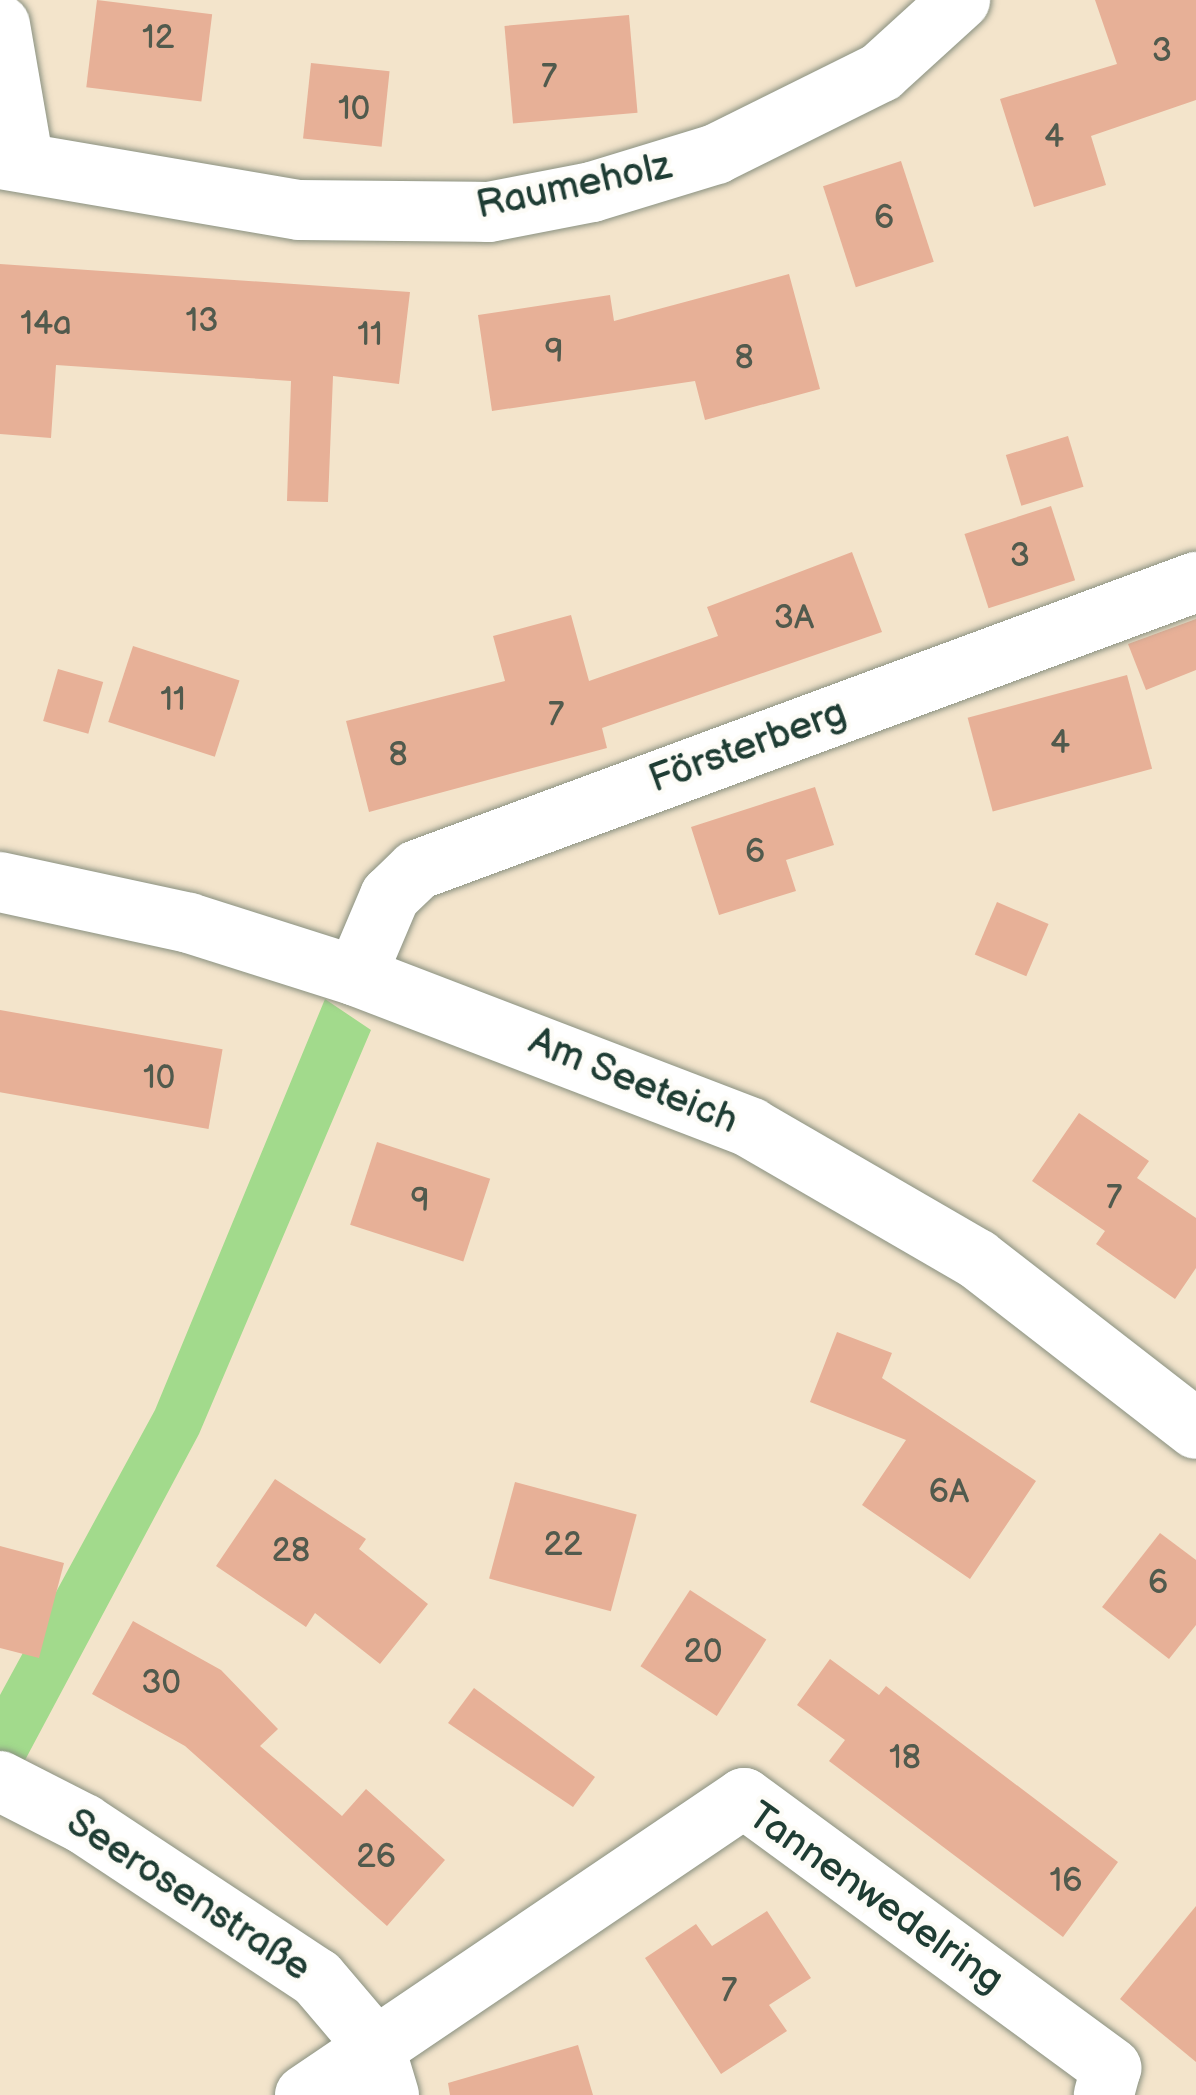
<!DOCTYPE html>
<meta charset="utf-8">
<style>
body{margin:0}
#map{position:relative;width:1196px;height:2095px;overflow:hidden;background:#f3e4cb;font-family:"Balsamiq Sans",sans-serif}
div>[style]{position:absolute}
.green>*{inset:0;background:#a2da8c}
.building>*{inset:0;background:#e7b097;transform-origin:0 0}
.roads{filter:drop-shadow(0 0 3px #899080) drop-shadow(0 0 3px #899080)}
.minor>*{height:60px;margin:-30px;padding:0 30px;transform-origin:30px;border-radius:30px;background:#fff}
span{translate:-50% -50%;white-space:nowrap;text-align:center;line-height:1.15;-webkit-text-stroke:9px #fdfcf7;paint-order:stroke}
.number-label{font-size:33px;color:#515a4d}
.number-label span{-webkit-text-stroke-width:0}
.street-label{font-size:39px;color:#1f3d34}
</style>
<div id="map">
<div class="green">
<i style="clip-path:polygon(325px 999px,371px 1030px,199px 1434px,0 1807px,0 1695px,155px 1410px)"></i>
</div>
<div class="building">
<i style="left:97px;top:0;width:116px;height:88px;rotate:7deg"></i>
<i style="clip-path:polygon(1095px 0,1196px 0,1196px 100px,1091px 136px,1106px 185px,1034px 207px,1000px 99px,1117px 64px)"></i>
<i style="left:629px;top:15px;width:98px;height:125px;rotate:85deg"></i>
<i style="left:311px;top:63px;width:79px;height:76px;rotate:6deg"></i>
<i style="left:901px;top:161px;width:106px;height:82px;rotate:72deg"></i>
<i style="clip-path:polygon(0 264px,410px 292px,399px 384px,333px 376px,328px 502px,287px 501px,291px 381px,56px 365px,51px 438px,0 434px)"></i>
<i style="clip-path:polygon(789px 274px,820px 389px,705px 420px,695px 381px,492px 411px,478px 315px,610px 295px,614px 321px)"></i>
<i style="left:1068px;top:436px;width:53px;height:65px;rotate:73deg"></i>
<i style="left:1051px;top:506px;width:78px;height:91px;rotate:72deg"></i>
<i style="clip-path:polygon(852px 552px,882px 632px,602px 728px,607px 748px,369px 812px,346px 721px,505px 681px,493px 636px,571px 615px,589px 681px,718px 636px,707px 607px)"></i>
<i style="clip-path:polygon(1196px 619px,1196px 670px,1146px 690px,1128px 644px)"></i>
<i style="left:133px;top:646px;width:112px;height:80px;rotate:18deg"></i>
<i style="left:58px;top:669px;width:47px;height:54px;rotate:16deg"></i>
<i style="left:1127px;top:675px;width:97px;height:165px;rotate:75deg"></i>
<i style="clip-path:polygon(815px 787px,834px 845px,786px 860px,796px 891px,719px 915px,691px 827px)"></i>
<i style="left:997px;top:902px;width:56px;height:57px;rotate:23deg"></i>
<i style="left:0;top:1010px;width:226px;height:81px;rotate:10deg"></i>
<i style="clip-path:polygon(1079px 1113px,1149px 1161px,1137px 1178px,1196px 1218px,1196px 1268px,1175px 1299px,1096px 1244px,1105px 1231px,1032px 1181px)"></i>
<i style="left:377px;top:1142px;width:119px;height:87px;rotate:18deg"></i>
<i style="clip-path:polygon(837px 1332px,892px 1353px,882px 1378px,1036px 1481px,970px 1579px,862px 1505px,906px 1440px,810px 1402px)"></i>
<i style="clip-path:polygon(275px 1479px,366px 1539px,359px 1549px,428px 1604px,380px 1664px,315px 1613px,306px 1627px,216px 1566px)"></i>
<i style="left:515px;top:1482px;width:126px;height:100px;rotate:15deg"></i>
<i style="clip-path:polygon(1160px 1533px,1196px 1560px,1196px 1625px,1169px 1659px,1102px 1607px)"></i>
<i style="clip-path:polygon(0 1546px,64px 1563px,39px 1658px,0 1648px)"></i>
<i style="left:690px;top:1590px;width:91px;height:91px;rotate:33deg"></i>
<i style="clip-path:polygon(133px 1621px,221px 1670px,278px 1729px,260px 1746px,342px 1816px,366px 1789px,445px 1860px,387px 1926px,185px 1746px,92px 1694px)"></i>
<i style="clip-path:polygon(830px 1659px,879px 1695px,886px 1686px,1118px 1862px,1063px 1937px,829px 1761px,845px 1740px,797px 1705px)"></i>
<i style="clip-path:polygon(474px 1688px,595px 1777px,573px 1807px,448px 1723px)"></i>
<i style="clip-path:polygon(1196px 1906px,1196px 2062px,1120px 1999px)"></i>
<i style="clip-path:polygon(767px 1911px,811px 1978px,769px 2005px,787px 2031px,721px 2074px,645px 1958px,696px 1924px,712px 1946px)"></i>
<i style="clip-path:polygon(578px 2045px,593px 2095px,450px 2095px,448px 2083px)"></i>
</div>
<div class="roads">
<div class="minor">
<i style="left:0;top:25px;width:135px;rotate:80.2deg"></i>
<i style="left:0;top:159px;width:303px;rotate:9.7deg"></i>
<i style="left:299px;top:210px;width:190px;rotate:0.6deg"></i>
<i style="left:489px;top:212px;width:105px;rotate:-11deg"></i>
<i style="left:592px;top:192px;width:130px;rotate:-17deg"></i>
<i style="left:716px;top:154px;width:184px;rotate:-26.4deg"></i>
<i style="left:881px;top:72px;width:107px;rotate:-42.3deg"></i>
<i style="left:0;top:882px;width:193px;rotate:12.2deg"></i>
<i style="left:189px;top:923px;width:175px;rotate:17.6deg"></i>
<i style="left:356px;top:976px;width:423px;rotate:21deg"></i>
<i style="left:751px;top:1128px;width:261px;rotate:30.1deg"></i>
<i style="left:977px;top:1259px;width:277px;rotate:37.8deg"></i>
<i style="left:356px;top:976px;width:87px;rotate:-67deg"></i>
<i style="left:390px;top:896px;width:37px;rotate:-44deg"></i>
<i style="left:417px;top:870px;width:831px;rotate:-20.29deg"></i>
<i style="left:0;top:1781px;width:94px;rotate:27.1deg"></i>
<i style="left:84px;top:1824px;width:279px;rotate:33.5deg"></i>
<i style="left:317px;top:1978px;width:88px;rotate:49.6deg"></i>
<i style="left:374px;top:2045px;width:52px;rotate:73.3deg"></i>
<i style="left:305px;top:2095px;width:530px;rotate:-34.08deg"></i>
<i style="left:744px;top:1798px;width:456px;rotate:36.3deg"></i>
<i style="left:1111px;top:2068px;width:28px;rotate:105deg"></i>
</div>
</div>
<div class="number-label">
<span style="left:158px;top:39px">12</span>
<span style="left:1162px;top:52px">3</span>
<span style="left:549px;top:78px">7</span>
<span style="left:354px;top:110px">10</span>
<span style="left:1054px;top:138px">4</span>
<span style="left:884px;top:219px">6</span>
<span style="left:202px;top:322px">13</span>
<span style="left:46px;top:325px">14a</span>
<span style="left:370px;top:336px">11</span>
<span style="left:554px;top:353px">9</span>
<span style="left:744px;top:359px">8</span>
<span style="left:1020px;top:557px">3</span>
<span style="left:794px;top:619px">3A</span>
<span style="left:173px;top:701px">11</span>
<span style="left:556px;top:716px">7</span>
<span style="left:1060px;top:744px">4</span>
<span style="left:398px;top:756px">8</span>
<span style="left:755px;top:853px">6</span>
<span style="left:159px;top:1079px">10</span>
<span style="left:1114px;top:1199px">7</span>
<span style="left:420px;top:1202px">9</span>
<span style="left:949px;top:1493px">6A</span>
<span style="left:563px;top:1546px">22</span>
<span style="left:291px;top:1552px">28</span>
<span style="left:1158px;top:1584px">6</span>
<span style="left:703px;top:1653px">20</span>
<span style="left:161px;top:1684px">30</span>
<span style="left:905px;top:1759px">18</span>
<span style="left:376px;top:1858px">26</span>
<span style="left:1066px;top:1882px">16</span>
<span style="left:729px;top:1992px">7</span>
</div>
<div class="street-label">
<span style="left:574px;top:187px;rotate:-12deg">Raumeholz</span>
<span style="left:748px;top:747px;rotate:-20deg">Försterberg</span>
<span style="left:633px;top:1082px;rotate:22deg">Am Seeteich</span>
<span style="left:188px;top:1896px;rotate:33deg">Seerosenstraße</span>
<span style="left:875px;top:1899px;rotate:35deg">Tannenwedelring</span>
</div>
</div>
